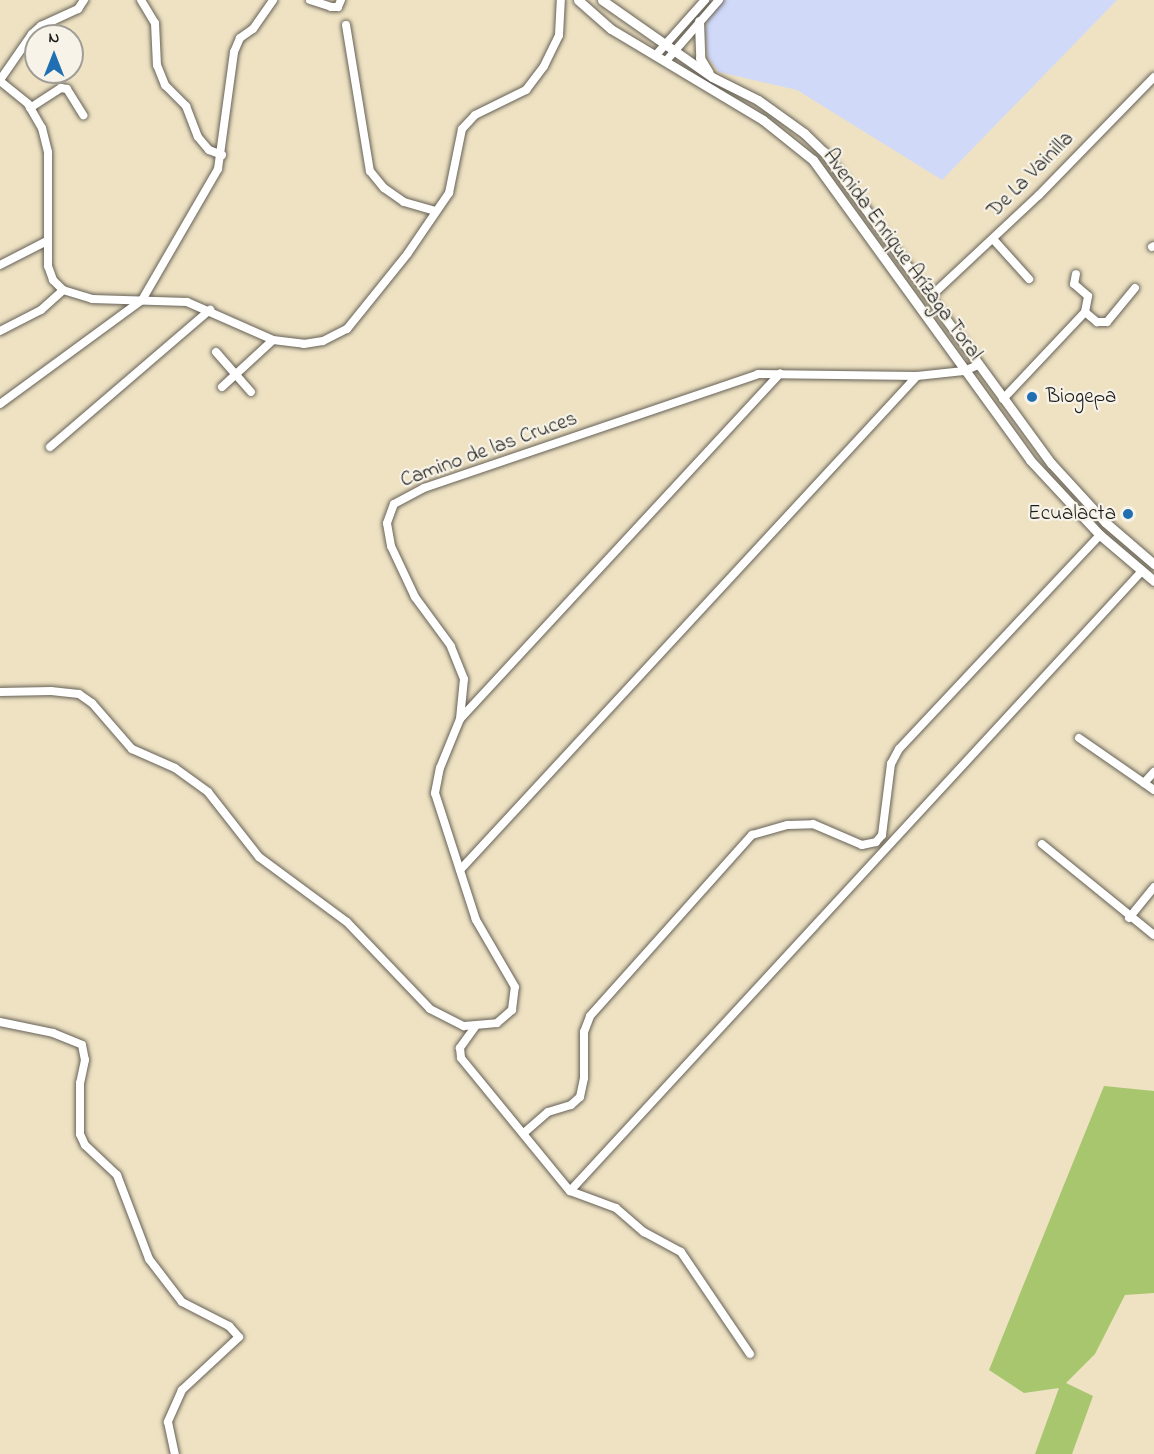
<!DOCTYPE html>
<meta charset="utf-8">
<style>
body{margin:0}
#map{position:relative;width:1154px;height:1454px;overflow:hidden;background:#eee2c3;font-family:"Indie Flower",sans-serif}
div>[style]{position:absolute}
.built>*{inset:0;background:#d1d9f9}
.green>*{inset:0;background:#a7c66e}
.roads{filter:drop-shadow(0 0 2px #666156) drop-shadow(0 0 2px #666156)}
.minor>*{height:8px;margin:-4px;padding:0 4px;transform-origin:4px;border-radius:4px;background:#fff}
.major>*{height:9px;margin:-4.5px;padding:0 4.5px;transform-origin:4.5px;border-radius:4.5px;background:#fff}
.dots>*{width:16px;height:16px;translate:-50% -50%;box-sizing:border-box;border:3px solid #f7f3e8;border-radius:50%}
span{translate:-50% -50%;white-space:nowrap;text-align:center;line-height:1.15;-webkit-text-stroke:4.5px #f7f3e8;paint-order:stroke}
.street-label{font-size:21px;color:#1c1c1c}
.poi-label{font-size:21px;color:#1c1c1c}
.left{translate:0 -50%;text-align:left}
.right{translate:-100% -50%;text-align:right}
.north{position:absolute;left:24px;top:24px;width:60px;height:60px;box-sizing:border-box;background:#f7f3e8;border:2px solid #9f9d96;border-radius:50%;rotate:0deg;font-size:16px;font-weight:700;line-height:24px;text-align:center;color:#1c1c1c}
.north::after{content:'';display:block;margin:auto;width:21px;height:27px;background:#1f6fb2;clip-path:polygon(50% 0,100% 100%,50% 72%,0 100%)}
</style>
<div id="map">
<div class="built">
<i style="clip-path:polygon(722px 0,1117px 0,942px 180px,797px 90px,719px 72px,708px 57px,705px 32px,708px 17px)"></i>
</div>
<div class="green">
<i style="clip-path:polygon(1104px 1086px,1154px 1091px,1154px 1293px,1125px 1295px,1095px 1354px,1066px 1383px,1093px 1396px,1072px 1454px,1035px 1454px,1059px 1388px,1024px 1393px,989px 1370px)"></i>
</div>
<div class="roads">
<div class="minor">
<i style="left:141px;top:0;width:27px;rotate:59deg"></i>
<i style="left:155px;top:23px;width:42px;rotate:87.3deg"></i>
<i style="left:157px;top:65px;width:22px;rotate:68deg"></i>
<i style="left:165px;top:85px;width:30px;rotate:45deg"></i>
<i style="left:186px;top:106px;width:33px;rotate:69deg"></i>
<i style="left:198px;top:137px;width:17px;rotate:50deg"></i>
<i style="left:209px;top:150px;width:14px;rotate:21deg"></i>
<i style="left:310px;top:0;width:22px;rotate:18deg"></i>
<i style="left:331px;top:7px;width:7px"></i>
<i style="left:338px;top:7px;width:8px;rotate:-67deg"></i>
<i style="left:346px;top:25px;width:148px;rotate:80.7deg"></i>
<i style="left:370px;top:171px;width:22px;rotate:51deg"></i>
<i style="left:384px;top:188px;width:24px;rotate:35deg"></i>
<i style="left:404px;top:202px;width:33px;rotate:16deg"></i>
<i style="left:656px;top:55px;width:74px;rotate:-48.3deg"></i>
<i style="left:666px;top:61px;width:81px;rotate:-49deg"></i>
<i style="left:0;top:80px;width:56px;rotate:-55.2deg"></i>
<i style="left:32px;top:34px;width:12px;rotate:-42deg"></i>
<i style="left:41px;top:26px;width:41px;rotate:-24.7deg"></i>
<i style="left:78px;top:9px;width:11px;rotate:-56deg"></i>
<i style="left:0;top:81px;width:36px;rotate:39deg"></i>
<i style="left:28px;top:104px;width:28px;rotate:60deg"></i>
<i style="left:42px;top:128px;width:25px;rotate:76deg"></i>
<i style="left:48px;top:152px;width:114px;rotate:90deg"></i>
<i style="left:48px;top:266px;width:15px;rotate:70deg"></i>
<i style="left:53px;top:280px;width:14px;rotate:45deg"></i>
<i style="left:63px;top:290px;width:30px;rotate:17deg"></i>
<i style="left:92px;top:299px;width:95px;rotate:1.8deg"></i>
<i style="left:187px;top:302px;width:94px;rotate:23.8deg"></i>
<i style="left:273px;top:340px;width:31px;rotate:7deg"></i>
<i style="left:304px;top:344px;width:19px;rotate:-9deg"></i>
<i style="left:323px;top:341px;width:27px;rotate:-27deg"></i>
<i style="left:347px;top:329px;width:97px;rotate:-51.2deg"></i>
<i style="left:408px;top:253px;width:73px;rotate:-55.7deg"></i>
<i style="left:449px;top:193px;width:65px;rotate:-78.5deg"></i>
<i style="left:462px;top:129px;width:19px;rotate:-47deg"></i>
<i style="left:475px;top:115px;width:57px;rotate:-26.1deg"></i>
<i style="left:526px;top:90px;width:30px;rotate:-53deg"></i>
<i style="left:544px;top:66px;width:34px;rotate:-64deg"></i>
<i style="left:559px;top:35px;width:35px;rotate:-87deg"></i>
<i style="left:30px;top:108px;width:37px;rotate:-33deg"></i>
<i style="left:61px;top:88px;width:6px;rotate:9deg"></i>
<i style="left:67px;top:89px;width:31px;rotate:58deg"></i>
<i style="left:993px;top:239px;width:54px;rotate:48deg"></i>
<i style="left:1152px;top:247px;width:2px;rotate:-27deg"></i>
<i style="left:0;top:265px;width:53px;rotate:-27.1deg"></i>
<i style="left:930px;top:297px;width:149px;rotate:-43.1deg"></i>
<i style="left:1039px;top:195px;width:165px;rotate:-45.7deg"></i>
<i style="left:1085px;top:312px;width:16px;rotate:40deg"></i>
<i style="left:1097px;top:322px;width:10px"></i>
<i style="left:1107px;top:322px;width:44px;rotate:-50.5deg"></i>
<i style="left:0;top:331px;width:46px;rotate:-27.1deg"></i>
<i style="left:41px;top:310px;width:30px;rotate:-42deg"></i>
<i style="left:216px;top:352px;width:53px;rotate:48.8deg"></i>
<i style="left:222px;top:387px;width:69px;rotate:-42.7deg"></i>
<i style="left:1003px;top:399px;width:120px;rotate:-46.7deg"></i>
<i style="left:1085px;top:312px;width:16px;rotate:-79deg"></i>
<i style="left:1088px;top:296px;width:18px;rotate:-139deg"></i>
<i style="left:1074px;top:284px;width:10px;rotate:-79deg"></i>
<i style="left:0;top:404px;width:176px;rotate:-36.2deg"></i>
<i style="left:142px;top:300px;width:151px;rotate:-59.9deg"></i>
<i style="left:218px;top:169px;width:118px;rotate:-82.2deg"></i>
<i style="left:234px;top:52px;width:15px;rotate:-67deg"></i>
<i style="left:240px;top:38px;width:16px;rotate:-35deg"></i>
<i style="left:253px;top:29px;width:35px;rotate:-55deg"></i>
<i style="left:50px;top:447px;width:211px;rotate:-40.6deg"></i>
<i style="left:0;top:692px;width:51px;rotate:-1.1deg"></i>
<i style="left:51px;top:691px;width:28px;rotate:6deg"></i>
<i style="left:79px;top:694px;width:16px;rotate:35deg"></i>
<i style="left:92px;top:703px;width:61px;rotate:49deg"></i>
<i style="left:132px;top:749px;width:47px;rotate:23.8deg"></i>
<i style="left:175px;top:768px;width:41px;rotate:36deg"></i>
<i style="left:208px;top:792px;width:83px;rotate:51.9deg"></i>
<i style="left:259px;top:857px;width:109px;rotate:36.5deg"></i>
<i style="left:347px;top:922px;width:120px;rotate:46.3deg"></i>
<i style="left:430px;top:1009px;width:38px;rotate:27deg"></i>
<i style="left:464px;top:1026px;width:33px;rotate:-5deg"></i>
<i style="left:497px;top:1023px;width:20px;rotate:-41deg"></i>
<i style="left:512px;top:1010px;width:23px;rotate:-83deg"></i>
<i style="left:515px;top:987px;width:78px;rotate:-120.2deg"></i>
<i style="left:476px;top:920px;width:133px;rotate:-107.9deg"></i>
<i style="left:435px;top:793px;width:25px;rotate:-79deg"></i>
<i style="left:440px;top:768px;width:53px;rotate:-67.8deg"></i>
<i style="left:460px;top:719px;width:40px;rotate:-84.3deg"></i>
<i style="left:464px;top:679px;width:35px;rotate:-112deg"></i>
<i style="left:451px;top:646px;width:61px;rotate:-126.3deg"></i>
<i style="left:415px;top:597px;width:56px;rotate:-115.2deg"></i>
<i style="left:391px;top:546px;width:23px;rotate:-100deg"></i>
<i style="left:387px;top:523px;width:20px;rotate:-70deg"></i>
<i style="left:394px;top:504px;width:34px;rotate:-28deg"></i>
<i style="left:424px;top:488px;width:353px;rotate:-18.8deg"></i>
<i style="left:758px;top:374px;width:159px;rotate:0.7deg"></i>
<i style="left:917px;top:376px;width:47px;rotate:-6.1deg"></i>
<i style="left:964px;top:371px;width:15px;rotate:-23deg"></i>
<i style="left:460px;top:719px;width:471px;rotate:-47.2deg"></i>
<i style="left:1079px;top:738px;width:79px;rotate:34.7deg"></i>
<i style="left:1144px;top:783px;width:15px;rotate:-48deg"></i>
<i style="left:1144px;top:783px;width:12px;rotate:35deg"></i>
<i style="left:1042px;top:844px;width:144px;rotate:39.1deg"></i>
<i style="left:460px;top:870px;width:673px;rotate:-47.23deg"></i>
<i style="left:1129px;top:918px;width:40px;rotate:-51deg"></i>
<i style="left:0;top:1022px;width:54px;rotate:11.7deg"></i>
<i style="left:53px;top:1033px;width:31px;rotate:22deg"></i>
<i style="left:82px;top:1045px;width:15px;rotate:79deg"></i>
<i style="left:85px;top:1060px;width:24px;rotate:102deg"></i>
<i style="left:80px;top:1083px;width:51px;rotate:90deg"></i>
<i style="left:80px;top:1134px;width:12px;rotate:66deg"></i>
<i style="left:85px;top:1145px;width:44px;rotate:43.2deg"></i>
<i style="left:117px;top:1175px;width:90px;rotate:69.1deg"></i>
<i style="left:149px;top:1259px;width:54px;rotate:52.5deg"></i>
<i style="left:182px;top:1302px;width:53px;rotate:27.1deg"></i>
<i style="left:229px;top:1326px;width:15px;rotate:48deg"></i>
<i style="left:239px;top:1337px;width:78px;rotate:137.1deg"></i>
<i style="left:182px;top:1390px;width:35px;rotate:114deg"></i>
<i style="left:168px;top:1422px;width:33px;rotate:78deg"></i>
<i style="left:475px;top:1027px;width:26px;rotate:126deg"></i>
<i style="left:460px;top:1048px;width:10px;rotate:84deg"></i>
<i style="left:461px;top:1058px;width:172px;rotate:50.7deg"></i>
<i style="left:570px;top:1191px;width:49px;rotate:20.3deg"></i>
<i style="left:616px;top:1208px;width:37px;rotate:41deg"></i>
<i style="left:644px;top:1232px;width:42px;rotate:28.4deg"></i>
<i style="left:681px;top:1252px;width:123px;rotate:55.9deg"></i>
<i style="left:525px;top:1132px;width:30px;rotate:-41deg"></i>
<i style="left:548px;top:1112px;width:24px;rotate:-17deg"></i>
<i style="left:571px;top:1105px;width:12px;rotate:-42deg"></i>
<i style="left:580px;top:1097px;width:19px;rotate:-78deg"></i>
<i style="left:584px;top:1078px;width:46px;rotate:-90deg"></i>
<i style="left:584px;top:1032px;width:17px;rotate:-69deg"></i>
<i style="left:590px;top:1016px;width:243px;rotate:-48.2deg"></i>
<i style="left:752px;top:835px;width:37px;rotate:-16deg"></i>
<i style="left:788px;top:825px;width:25px;rotate:-2deg"></i>
<i style="left:813px;top:824px;width:53px;rotate:23.2deg"></i>
<i style="left:862px;top:845px;width:14px;rotate:-12deg"></i>
<i style="left:876px;top:842px;width:9px;rotate:-49deg"></i>
<i style="left:882px;top:835px;width:72px;rotate:-82.8deg"></i>
<i style="left:891px;top:764px;width:17px;rotate:-62deg"></i>
<i style="left:899px;top:749px;width:294px;rotate:-46.8deg"></i>
<i style="left:570px;top:1191px;width:844px;rotate:-47.31deg"></i>
</div>
<div class="major">
<i style="left:578px;top:0;width:44px;rotate:41.3deg"></i>
<i style="left:611px;top:29px;width:177px;rotate:30.9deg"></i>
<i style="left:763px;top:120px;width:64px;rotate:38.7deg"></i>
<i style="left:813px;top:160px;width:370px;rotate:54.1deg"></i>
<i style="left:1030px;top:460px;width:103px;rotate:47deg"></i>
<i style="left:1100px;top:535px;width:71px;rotate:40.4deg"></i>
<i style="left:602px;top:0;width:134px;rotate:35deg"></i>
<i style="left:712px;top:77px;width:51px;rotate:26.6deg"></i>
<i style="left:758px;top:100px;width:57px;rotate:35.7deg"></i>
<i style="left:804px;top:133px;width:28px;rotate:44deg"></i>
<i style="left:824px;top:152px;width:385px;rotate:53.9deg"></i>
<i style="left:1051px;top:463px;width:80px;rotate:47.5deg"></i>
<i style="left:1105px;top:522px;width:65px;rotate:40.6deg"></i>
<i style="left:699px;top:21px;width:37px;rotate:88deg"></i>
<i style="left:700px;top:58px;width:17px;rotate:59deg"></i>
</div>
</div>
<div class="dots">
<i style="left:1032px;top:397px;background:#1f6fb2"></i>
<i style="left:1128px;top:514px;background:#1f6fb2"></i>
</div>
<div class="street-label">
<span style="left:1031px;top:175px;rotate:-45deg">De La Vainilla</span>
<span style="left:902px;top:255px;rotate:54deg">Avenida Enrique Arízaga Toral</span>
<span style="left:489px;top:450px;rotate:-20deg">Camino de las Cruces</span>
</div>
<div class="poi-label">
<span class="left" style="left:1046px;top:397px">Biogepa</span>
<span class="right" style="left:1116px;top:514px">Ecualacta</span>
</div>
<div class="north">N</div>
</div>
